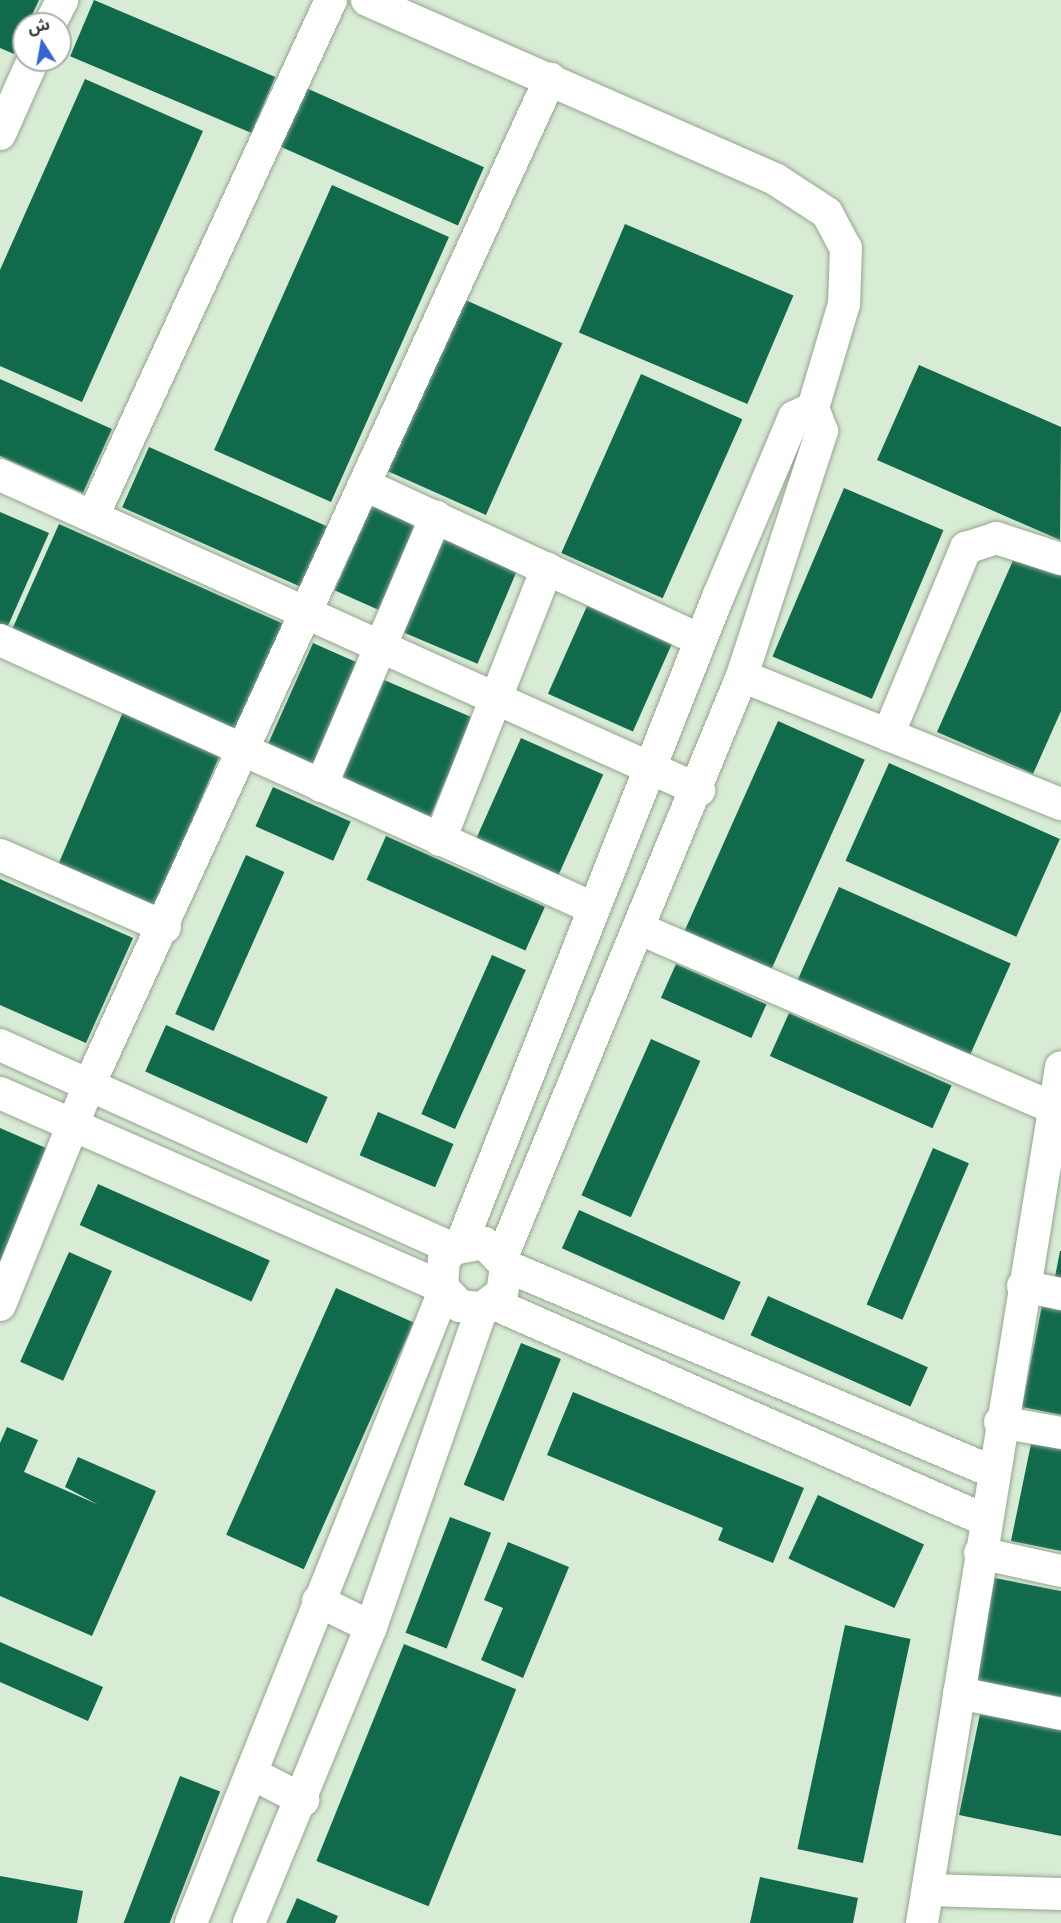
<!DOCTYPE html>
<meta charset="utf-8">
<style>
body{margin:0}
#map{position:relative;width:1061px;height:1923px;overflow:hidden;background:#d8ebd4;font-family:"Zilla Slab","Noto Sans Arabic",serif}
div>[style]{position:absolute}
.building>*{inset:0;background:#126a4d;transform-origin:0 0}
.roads{filter:drop-shadow(0 0 2px #94a590) drop-shadow(0 0 2px #94a590)}
.minor>*{height:32px;margin:-16px;padding:0 16px;transform-origin:16px;border-radius:16px;background:#fff}
span{translate:-50% -50%;white-space:nowrap;text-align:center;line-height:1.15;-webkit-text-stroke:6px #fff;paint-order:stroke}
.north{position:absolute;left:12px;top:12px;width:60px;height:60px;box-sizing:border-box;background:#fff;border:2px solid #acafac;border-radius:50%;rotate:349deg;font-size:16px;font-weight:700;line-height:24px;text-align:center;color:#30382f}
.north::after{content:'';display:block;margin:auto;width:21px;height:27px;background:#3565d4;clip-path:polygon(50% 0,100% 100%,50% 72%,0 100%)}
</style>
<div id="map">
<div class="building">
<i style="clip-path:polygon(0 0,39px 0,14px 54px,0 48px)"></i>
<i style="left:94px;top:0;width:197px;height:61px;rotate:23deg"></i>
<i style="clip-path:polygon(85px 79px,203px 131px,82px 402px,0 366px,0 270px)"></i>
<i style="left:304px;top:87px;width:197px;height:64px;rotate:24deg"></i>
<i style="left:332px;top:185px;width:128px;height:290px;rotate:24deg"></i>
<i style="left:625px;top:224px;width:183px;height:118px;rotate:23deg"></i>
<i style="left:461px;top:298px;width:111px;height:188px;rotate:24deg"></i>
<i style="clip-path:polygon(919px 365px,1061px 427px,1060px 540px,877px 460px)"></i>
<i style="left:641px;top:374px;width:111px;height:196px;rotate:24deg"></i>
<i style="clip-path:polygon(0 379px,112px 429px,83px 493px,0 456px)"></i>
<i style="left:149px;top:447px;width:197px;height:66px;rotate:24deg"></i>
<i style="left:844px;top:488px;width:108px;height:183px;rotate:23deg"></i>
<i style="left:376px;top:497px;width:51px;height:102px;rotate:24deg"></i>
<i style="clip-path:polygon(0 512px,49px 533px,7px 628px,0 624px)"></i>
<i style="left:59px;top:524px;width:248px;height:118px;rotate:24deg"></i>
<i style="left:440px;top:537px;width:84px;height:102px;rotate:23deg"></i>
<i style="clip-path:polygon(1015px 556px,1061px 576px,1061px 711px,1033px 774px,937px 732px)"></i>
<i style="left:587px;top:606px;width:93px;height:96px;rotate:24deg"></i>
<i style="left:313px;top:643px;width:55px;height:110px;rotate:24deg"></i>
<i style="left:384px;top:680px;width:96px;height:117px;rotate:23deg"></i>
<i style="left:123px;top:712px;width:106px;height:171px;rotate:23deg"></i>
<i style="left:778px;top:721px;width:95px;height:229px;rotate:24deg"></i>
<i style="left:521px;top:738px;width:90px;height:111px;rotate:24deg"></i>
<i style="left:889px;top:763px;width:187px;height:107px;rotate:24deg"></i>
<i style="left:273px;top:787px;width:85px;height:43px;rotate:24deg"></i>
<i style="left:386px;top:836px;width:174px;height:48px;rotate:24deg"></i>
<i style="left:246px;top:855px;width:42px;height:174px;rotate:24deg"></i>
<i style="clip-path:polygon(0 879px,133px 938px,86px 1043px,0 1005px)"></i>
<i style="left:839px;top:887px;width:188px;height:105px;rotate:24deg"></i>
<i style="left:492px;top:955px;width:37px;height:174px;rotate:24deg"></i>
<i style="left:676px;top:964px;width:99px;height:37px;rotate:24deg"></i>
<i style="left:789px;top:1013px;width:178px;height:47px;rotate:24deg"></i>
<i style="left:166px;top:1025px;width:177px;height:51px;rotate:24deg"></i>
<i style="left:651px;top:1039px;width:54px;height:171px;rotate:24deg"></i>
<i style="left:378px;top:1112px;width:82px;height:47px;rotate:23deg"></i>
<i style="clip-path:polygon(0 1128px,55px 1152px,0 1276px)"></i>
<i style="left:933px;top:1148px;width:39px;height:170px;rotate:23deg"></i>
<i style="left:98px;top:1184px;width:188px;height:45px;rotate:24deg"></i>
<i style="left:579px;top:1210px;width:177px;height:42px;rotate:24deg"></i>
<i style="clip-path:polygon(1060px 1251px,1061px 1251px,1061px 1278px,1055px 1277px)"></i>
<i style="left:69px;top:1252px;width:47px;height:120px;rotate:24deg"></i>
<i style="left:336px;top:1288px;width:85px;height:270px;rotate:24deg"></i>
<i style="left:768px;top:1296px;width:175px;height:43px;rotate:24deg"></i>
<i style="clip-path:polygon(1042px 1305px,1061px 1309px,1061px 1415px,1022px 1407px)"></i>
<i style="left:521px;top:1343px;width:43px;height:153px;rotate:22deg"></i>
<i style="clip-path:polygon(573px 1392px,804px 1488px,773px 1563px,718px 1540px,723px 1528px,547px 1455px)"></i>
<i style="clip-path:polygon(7px 1427px,38px 1440px,24px 1472px,99px 1505px,65px 1487px,78px 1457px,156px 1491px,92px 1636px,0 1596px,0 1443px)"></i>
<i style="clip-path:polygon(1032px 1439px,1061px 1445px,1061px 1551px,1011px 1541px)"></i>
<i style="left:818px;top:1495px;width:117px;height:70px;rotate:25deg"></i>
<i style="left:450px;top:1517px;width:44px;height:124px;rotate:21deg"></i>
<i style="clip-path:polygon(508px 1542px,569px 1567px,523px 1678px,481px 1660px,503px 1608px,484px 1600px)"></i>
<i style="clip-path:polygon(995px 1578px,1061px 1591px,1061px 1697px,974px 1680px)"></i>
<i style="left:845px;top:1625px;width:67px;height:229px;rotate:12deg"></i>
<i style="clip-path:polygon(0 1642px,103px 1687px,88px 1721px,0 1682px)"></i>
<i style="left:404px;top:1644px;width:121px;height:234px;rotate:22deg"></i>
<i style="clip-path:polygon(980px 1714px,1061px 1730px,1061px 1836px,959px 1815px)"></i>
<i style="left:180px;top:1776px;width:43px;height:158px;rotate:21deg"></i>
<i style="clip-path:polygon(0 1876px,83px 1891px,77px 1923px,0 1923px)"></i>
<i style="clip-path:polygon(760px 1877px,858px 1898px,853px 1923px,750px 1923px)"></i>
<i style="clip-path:polygon(297px 1898px,338px 1916px,335px 1923px,286px 1923px)"></i>
</div>
<div class="roads">
<div class="minor">
<i style="left:367px;top:0;width:446px;rotate:23.7deg"></i>
<i style="left:775px;top:179px;width:62px;rotate:33.2deg"></i>
<i style="left:827px;top:213px;width:40px;rotate:62deg"></i>
<i style="left:846px;top:248px;width:56px;rotate:92deg"></i>
<i style="left:844px;top:304px;width:109px;rotate:106.6deg"></i>
<i style="left:813px;top:408px;width:25px;rotate:69deg"></i>
<i style="left:822px;top:431px;width:258px;rotate:108.1deg"></i>
<i style="left:742px;top:676px;width:629px;rotate:112.44deg"></i>
<i style="left:50px;top:24px;width:27px;rotate:-63deg"></i>
<i style="left:0;top:134px;width:81px;rotate:-66deg"></i>
<i style="left:0;top:475px;width:767px;rotate:24.26deg"></i>
<i style="left:365px;top:485px;width:369px;rotate:24.8deg"></i>
<i style="left:93px;top:516px;width:568px;rotate:-65.24deg"></i>
<i style="left:0;top:640px;width:651px;rotate:24.32deg"></i>
<i style="left:742px;top:676px;width:344px;rotate:21.9deg"></i>
<i style="left:888px;top:735px;width:203px;rotate:-67.4deg"></i>
<i style="left:966px;top:548px;width:32px;rotate:-18deg"></i>
<i style="left:996px;top:538px;width:68px;rotate:17.9deg"></i>
<i style="left:321px;top:786px;width:293px;rotate:-66.9deg"></i>
<i style="left:440px;top:840px;width:292px;rotate:-68.5deg"></i>
<i style="left:0;top:855px;width:180px;rotate:23.6deg"></i>
<i style="left:640px;top:929px;width:450px;rotate:23.4deg"></i>
<i style="left:0;top:1045px;width:497px;rotate:24.2deg"></i>
<i style="left:0;top:1093px;width:483px;rotate:23.7deg"></i>
<i style="left:461px;top:1244px;width:696px;rotate:-68.34deg"></i>
<i style="left:718px;top:597px;width:195px;rotate:-67.1deg"></i>
<i style="left:794px;top:417px;width:21px;rotate:-25deg"></i>
<i style="left:506px;top:1266px;width:27px;rotate:98deg"></i>
<i style="left:502px;top:1293px;width:25px;rotate:143deg"></i>
<i style="left:482px;top:1308px;width:22px;rotate:-175deg"></i>
<i style="left:460px;top:1306px;width:26px;rotate:-133deg"></i>
<i style="left:442px;top:1287px;width:27px;rotate:-86deg"></i>
<i style="left:444px;top:1260px;width:14px;rotate:-51deg"></i>
<i style="left:453px;top:1249px;width:32px;rotate:-11deg"></i>
<i style="left:484px;top:1243px;width:32px;rotate:46deg"></i>
<i style="left:506px;top:1266px;width:529px;rotate:22.93deg"></i>
<i style="left:1023px;top:1286px;width:39px;rotate:12deg"></i>
<i style="left:492px;top:1303px;width:539px;rotate:23.76deg"></i>
<i style="left:0;top:1305px;width:237px;rotate:-68deg"></i>
<i style="left:89px;top:1085px;width:1107px;rotate:-65.38deg"></i>
<i style="left:1000px;top:1422px;width:62px;rotate:10.2deg"></i>
<i style="left:980px;top:1553px;width:83px;rotate:12.5deg"></i>
<i style="left:318px;top:1601px;width:59px;rotate:26.1deg"></i>
<i style="left:959px;top:1693px;width:104px;rotate:11.6deg"></i>
<i style="left:251px;top:1773px;width:59px;rotate:27.4deg"></i>
<i style="left:928px;top:1890px;width:133px;rotate:1.7deg"></i>
<i style="left:191px;top:1923px;width:681px;rotate:-68.18deg"></i>
<i style="left:249px;top:1923px;width:320px;rotate:-67.6deg"></i>
<i style="left:371px;top:1627px;width:338px;rotate:-70.8deg"></i>
<i style="left:922px;top:1923px;width:867px;rotate:-80.78deg"></i>
</div>
</div>
<div class="north">ش</div>
</div>
